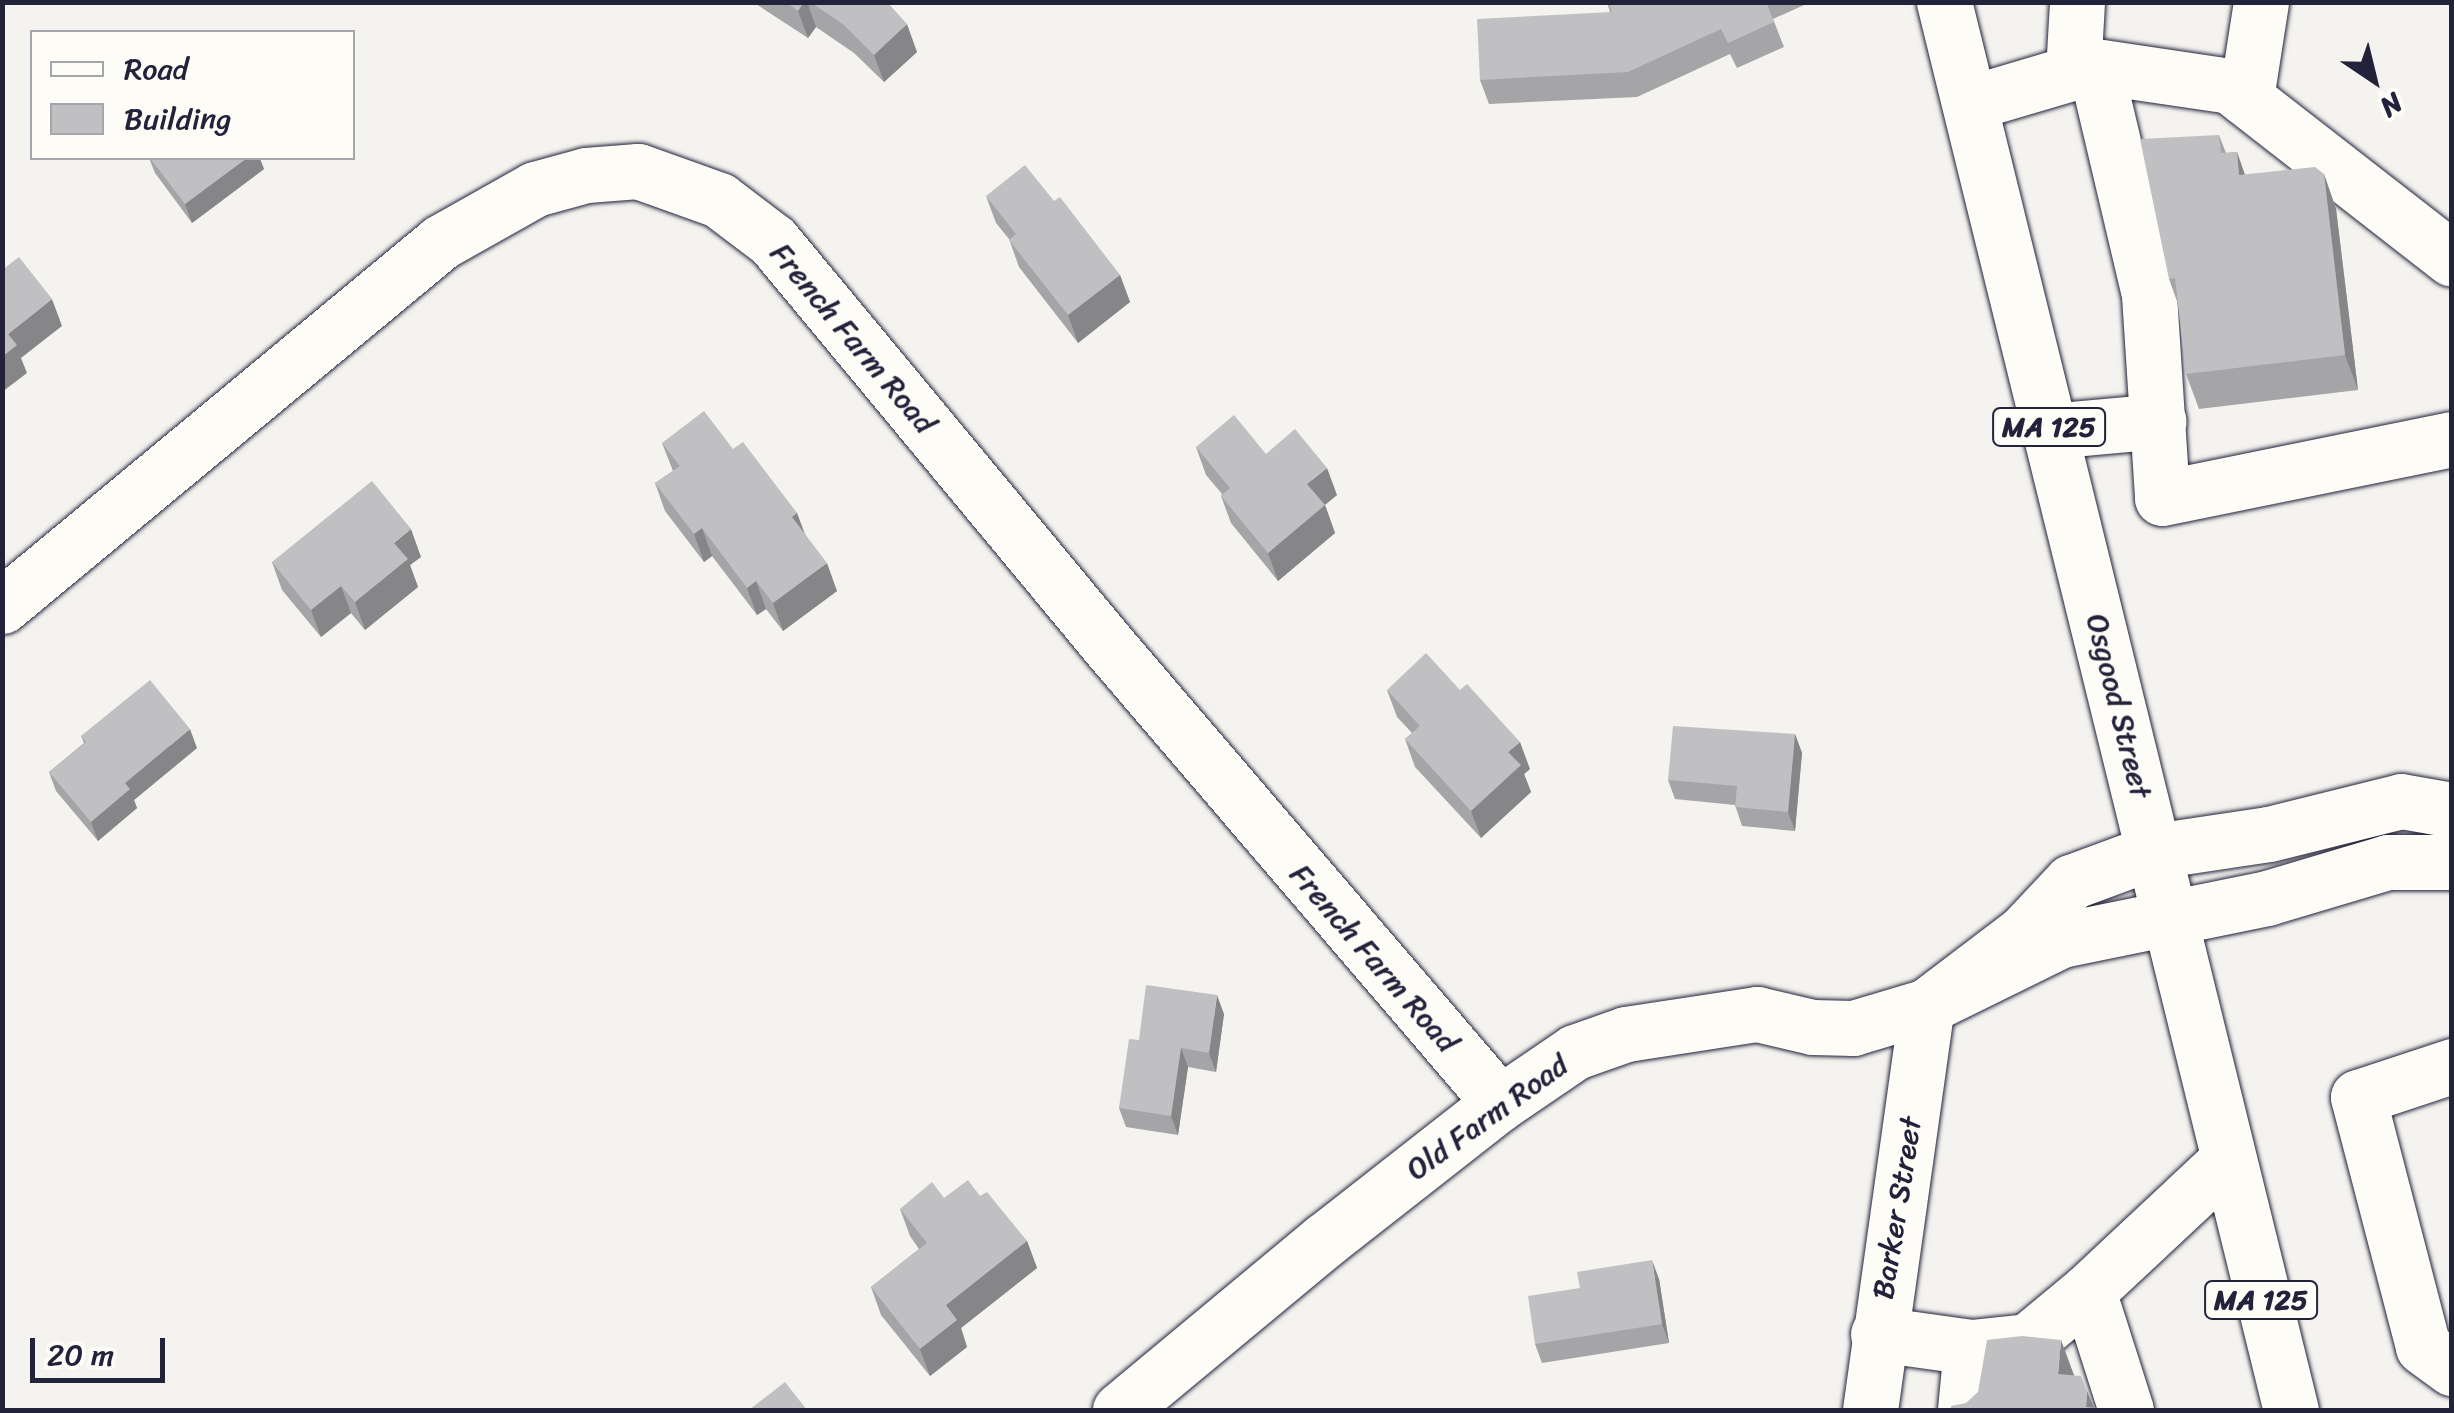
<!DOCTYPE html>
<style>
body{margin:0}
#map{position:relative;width:2454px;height:1413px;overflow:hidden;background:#f4f3ef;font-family:Sriracha,sans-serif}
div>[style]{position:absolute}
.roads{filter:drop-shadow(0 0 2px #22223b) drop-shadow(0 0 2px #22223b)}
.minor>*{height:55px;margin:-27.5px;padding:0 27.5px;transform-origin:27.5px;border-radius:27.5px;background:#fdfcf7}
.highway>*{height:55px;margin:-27.5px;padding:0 27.5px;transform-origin:27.5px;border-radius:27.5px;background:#fdfcf7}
.wall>*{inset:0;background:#a5a4a7}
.shaded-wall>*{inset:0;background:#868688}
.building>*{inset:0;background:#c0bfc2}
span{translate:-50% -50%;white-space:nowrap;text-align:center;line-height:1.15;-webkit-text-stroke:8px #fdfcf7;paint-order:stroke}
.shield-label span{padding:2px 8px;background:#fdfcf7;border:2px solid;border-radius:8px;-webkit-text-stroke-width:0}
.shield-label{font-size:28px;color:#22223b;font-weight:700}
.street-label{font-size:30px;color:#22223b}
.frame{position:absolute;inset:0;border:5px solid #22223b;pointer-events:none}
.legend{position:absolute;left:30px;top:30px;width:325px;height:130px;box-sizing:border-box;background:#fdfcf7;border:2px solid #a5a5ac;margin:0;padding:12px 18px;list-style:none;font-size:30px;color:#22223b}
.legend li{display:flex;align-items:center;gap:20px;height:50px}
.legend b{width:50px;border:2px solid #a5a5ac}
.north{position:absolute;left:2324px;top:30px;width:100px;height:100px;-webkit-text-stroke:8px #fdfcf7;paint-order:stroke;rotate:145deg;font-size:28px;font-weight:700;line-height:40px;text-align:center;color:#22223b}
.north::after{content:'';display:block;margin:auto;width:35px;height:45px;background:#22223b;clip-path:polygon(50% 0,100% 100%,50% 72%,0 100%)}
.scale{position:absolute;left:30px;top:1338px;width:135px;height:45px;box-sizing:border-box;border:5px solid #22223b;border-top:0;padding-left:12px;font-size:30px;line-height:35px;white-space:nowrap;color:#22223b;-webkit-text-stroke:8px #fdfcf7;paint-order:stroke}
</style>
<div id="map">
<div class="roads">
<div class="minor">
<i style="left:2095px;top:66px;width:136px;rotate:8.4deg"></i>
<i style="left:2230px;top:86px;width:281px;rotate:37.9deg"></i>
<i style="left:2073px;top:72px;width:70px;rotate:-86.7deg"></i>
<i style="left:2246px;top:98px;width:97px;rotate:-81.1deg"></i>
<i style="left:1970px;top:103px;width:130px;rotate:-16.5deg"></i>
<i style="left:2095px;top:66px;width:235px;rotate:76.7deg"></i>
<i style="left:2149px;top:295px;width:203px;rotate:86.3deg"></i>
<i style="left:2162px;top:498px;width:296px;rotate:-11.5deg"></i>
<i style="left:2050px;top:431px;width:109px;rotate:-5.2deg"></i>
<i style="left:2px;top:606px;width:570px;rotate:-39.66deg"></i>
<i style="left:441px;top:242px;width:108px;rotate:-29.4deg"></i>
<i style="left:535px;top:189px;width:53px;rotate:-15.4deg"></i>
<i style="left:586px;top:175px;width:52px;rotate:-4.4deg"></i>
<i style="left:638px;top:171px;width:86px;rotate:19.7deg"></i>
<i style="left:719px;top:200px;width:68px;rotate:37.2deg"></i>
<i style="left:773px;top:241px;width:525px;rotate:50.33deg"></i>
<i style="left:1108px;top:645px;width:603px;rotate:49.44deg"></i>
<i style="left:2452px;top:1066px;width:99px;rotate:161.7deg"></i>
<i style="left:2358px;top:1097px;width:258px;rotate:75.4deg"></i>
<i style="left:2423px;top:1347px;width:36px;rotate:36deg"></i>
<i style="left:1878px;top:1334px;width:94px;rotate:8deg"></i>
<i style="left:1971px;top:1347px;width:57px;rotate:-6deg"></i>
<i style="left:2028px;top:1341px;width:78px;rotate:-39.8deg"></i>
<i style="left:1120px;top:1410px;width:266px;rotate:-39.7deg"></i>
<i style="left:1325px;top:1240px;width:222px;rotate:-38.1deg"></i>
<i style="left:1500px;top:1103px;width:91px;rotate:-34.2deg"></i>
<i style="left:1575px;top:1052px;width:54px;rotate:-19.4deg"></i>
<i style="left:1626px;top:1034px;width:133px;rotate:-8.7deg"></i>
<i style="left:1757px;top:1014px;width:57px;rotate:13.1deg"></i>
<i style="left:1813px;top:1027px;width:40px;rotate:1.4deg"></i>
<i style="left:1853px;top:1028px;width:77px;rotate:-16.6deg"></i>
<i style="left:1927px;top:1006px;width:149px;rotate:-26.2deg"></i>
<i style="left:2061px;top:940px;width:210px;rotate:-11.5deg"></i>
<i style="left:2267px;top:898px;width:126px;rotate:-16.6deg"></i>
<i style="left:2388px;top:862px;width:64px"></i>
<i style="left:1870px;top:1410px;width:408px;rotate:-82deg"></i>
<i style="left:1927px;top:1006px;width:122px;rotate:-37.3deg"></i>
<i style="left:2024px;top:932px;width:69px;rotate:-46.8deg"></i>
<i style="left:2071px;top:882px;width:90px;rotate:-20.3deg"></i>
<i style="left:2155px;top:851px;width:115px;rotate:-8.5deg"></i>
<i style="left:2269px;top:834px;width:136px;rotate:-14deg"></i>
<i style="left:2401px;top:801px;width:52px;rotate:10deg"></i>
<i style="left:1965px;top:1410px;width:63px;rotate:-84.6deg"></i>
<i style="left:2126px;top:1410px;width:125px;rotate:-107.7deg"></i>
<i style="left:2088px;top:1291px;width:189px;rotate:-43.1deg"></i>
</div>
<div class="highway">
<i style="left:1944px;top:2px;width:1450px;rotate:76.16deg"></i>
</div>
</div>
<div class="wall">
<i style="clip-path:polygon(753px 2px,887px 2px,917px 52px,884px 82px,854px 53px,816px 27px,808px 38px)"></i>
<i style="clip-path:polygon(1607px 2px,1811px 2px,1773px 19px,1784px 47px,1737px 68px,1730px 54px,1637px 97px,1489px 104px,1480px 80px,1610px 12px)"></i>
<i style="clip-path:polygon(2219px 135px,2226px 153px,2237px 152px,2245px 175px,2324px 174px,2336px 209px,2358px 390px,2199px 409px,2186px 374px,2178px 304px,2169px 279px)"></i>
<i style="clip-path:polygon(149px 158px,262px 158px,260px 159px,264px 169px,192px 223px,155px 173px)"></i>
<i style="clip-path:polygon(986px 196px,1054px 201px,1120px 275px,1130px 302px,1078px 343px,1019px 267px,1009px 239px,996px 223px)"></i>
<i style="clip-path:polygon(662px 443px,733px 449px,797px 513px,805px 534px,837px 591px,783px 631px,766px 609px,757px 615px,712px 556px,704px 562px,665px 511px,655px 483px,673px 471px)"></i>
<i style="clip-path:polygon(1196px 447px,1266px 454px,1337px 495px,1325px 505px,1335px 533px,1278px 581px,1231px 523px,1221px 496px,1222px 494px,1206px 475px)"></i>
<i style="clip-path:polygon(421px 557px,410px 565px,418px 587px,365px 630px,351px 613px,321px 637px,282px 590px,272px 562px)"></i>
<i style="clip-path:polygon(1387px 690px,1530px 769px,1524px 774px,1531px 792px,1481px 838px,1415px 767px,1405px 739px,1412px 733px,1397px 717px)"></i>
<i style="clip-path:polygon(1795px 734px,1802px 753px,1795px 831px,1742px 826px,1735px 805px,1675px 799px,1668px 780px)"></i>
<i style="clip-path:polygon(81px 736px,197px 748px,134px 800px,137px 808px,98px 841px,56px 791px,49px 772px,84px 743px)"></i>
<i style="clip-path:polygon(1224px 1014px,1216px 1072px,1188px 1067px,1178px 1135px,1126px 1127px,1119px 1108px,1139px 1040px)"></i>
<i style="clip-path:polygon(980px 1196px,1027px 1241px,1037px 1268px,961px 1328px,967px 1347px,930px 1376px,881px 1315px,871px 1287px,919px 1249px,910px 1236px,900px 1209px)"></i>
<i style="clip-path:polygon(1659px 1279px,1669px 1343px,1542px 1363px,1535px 1344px)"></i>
</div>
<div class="shaded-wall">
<i style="clip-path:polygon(804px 2px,807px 2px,816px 27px,808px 38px,798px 11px)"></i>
<i style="clip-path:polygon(907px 24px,917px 52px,884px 82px,874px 55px)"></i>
<i style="clip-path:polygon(2237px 152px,2249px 187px,2239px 175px)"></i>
<i style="clip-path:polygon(247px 158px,262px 158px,260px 159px,264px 169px,192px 223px,185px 204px)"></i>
<i style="clip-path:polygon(2324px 174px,2336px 209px,2358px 390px,2345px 355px)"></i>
<i style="clip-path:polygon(1120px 275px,1130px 302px,1078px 343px,1068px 315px)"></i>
<i style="clip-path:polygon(52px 299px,62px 326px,21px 358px,27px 373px,2px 392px,2px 357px,8px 334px)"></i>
<i style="clip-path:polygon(1327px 468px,1337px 495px,1317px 511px,1307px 484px)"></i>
<i style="clip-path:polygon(1325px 505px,1335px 533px,1278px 581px,1268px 553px)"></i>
<i style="clip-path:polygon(797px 513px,807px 541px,792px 517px)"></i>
<i style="clip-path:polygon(702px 528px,712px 556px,704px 562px,694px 534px)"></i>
<i style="clip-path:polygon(411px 529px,421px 557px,410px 565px,418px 587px,365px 630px,355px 602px,394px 543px)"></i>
<i style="clip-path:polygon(827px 563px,837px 591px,783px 631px,773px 603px)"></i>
<i style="clip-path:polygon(756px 581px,766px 609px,757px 615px,747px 588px)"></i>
<i style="clip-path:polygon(341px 586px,351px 613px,321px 637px,311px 610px)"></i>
<i style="clip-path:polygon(190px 729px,197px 748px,134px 800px,137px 808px,98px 841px,91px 822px,125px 783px)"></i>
<i style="clip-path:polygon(1795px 734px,1802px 753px,1795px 831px,1788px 812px)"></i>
<i style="clip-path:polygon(1520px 742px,1530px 769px,1524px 774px,1531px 792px,1481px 838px,1471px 811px,1508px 752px)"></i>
<i style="clip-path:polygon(1217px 995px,1224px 1014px,1216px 1072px,1209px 1053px)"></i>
<i style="clip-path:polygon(1181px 1048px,1188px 1067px,1178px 1135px,1171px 1116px)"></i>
<i style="clip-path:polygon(1027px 1241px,1037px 1268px,961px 1328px,967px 1347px,930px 1376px,920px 1349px,946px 1305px)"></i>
<i style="clip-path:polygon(1652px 1260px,1659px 1279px,1669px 1343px,1662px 1324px)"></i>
<i style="clip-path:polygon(2061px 1340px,2074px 1375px,2070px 1409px,2058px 1374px)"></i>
<i style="clip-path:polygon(2087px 1391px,2095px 1410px,2086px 1407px)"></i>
</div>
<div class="building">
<i style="clip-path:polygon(786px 2px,804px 2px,798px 11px)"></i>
<i style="clip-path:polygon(810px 2px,887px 2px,907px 24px,874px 55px,844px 25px)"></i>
<i style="clip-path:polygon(1608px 2px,1766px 2px,1774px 22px,1728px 43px,1721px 29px,1628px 72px,1480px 80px,1477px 19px,1612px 12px)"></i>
<i style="clip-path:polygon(2219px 135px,2221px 153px,2237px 152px,2239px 175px,2315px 167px,2324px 174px,2345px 355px,2186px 374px,2175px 278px,2169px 279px,2140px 139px)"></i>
<i style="clip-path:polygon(150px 158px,247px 158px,185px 204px)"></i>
<i style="clip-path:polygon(1025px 165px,1054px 201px,1060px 197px,1120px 275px,1068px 315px,1009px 240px,1016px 234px,986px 196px)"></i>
<i style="clip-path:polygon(19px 257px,52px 299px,8px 334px,17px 345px,2px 357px,2px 270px)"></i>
<i style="clip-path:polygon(704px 411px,733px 449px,743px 442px,797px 513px,792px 517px,827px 563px,773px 603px,756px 581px,747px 588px,702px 528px,694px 534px,655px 483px,680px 466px,662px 443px)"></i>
<i style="clip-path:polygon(1234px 415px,1266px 454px,1295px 429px,1327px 468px,1307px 484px,1325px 505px,1268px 553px,1221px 496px,1230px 488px,1196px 447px)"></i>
<i style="clip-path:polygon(372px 481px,411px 529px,394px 543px,408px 559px,355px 602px,341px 586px,311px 610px,272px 562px)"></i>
<i style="clip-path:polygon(1426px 653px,1460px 690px,1467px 684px,1520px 742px,1508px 752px,1521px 765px,1471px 811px,1405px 739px,1420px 726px,1387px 690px)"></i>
<i style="clip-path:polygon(150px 680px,190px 729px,125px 783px,130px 789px,91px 822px,49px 772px,86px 742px,81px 736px)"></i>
<i style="clip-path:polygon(1673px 726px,1795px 734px,1788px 812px,1735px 807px,1737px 786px,1668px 780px)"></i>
<i style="clip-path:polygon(1146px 985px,1217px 995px,1209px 1053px,1181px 1048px,1171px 1116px,1119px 1108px,1129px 1039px,1139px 1040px)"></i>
<i style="clip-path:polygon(968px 1180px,980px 1196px,987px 1192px,1027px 1241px,946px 1305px,957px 1320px,920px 1349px,871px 1287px,927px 1243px,900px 1209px,932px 1182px,944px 1198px)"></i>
<i style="clip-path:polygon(1652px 1260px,1662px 1324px,1535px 1344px,1528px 1296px,1580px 1288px,1577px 1272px)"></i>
<i style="clip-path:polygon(2022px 1336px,2061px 1340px,2058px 1374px,2081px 1376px,2087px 1391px,2086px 1407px,2098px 1408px,2098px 1410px,1951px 1410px,1951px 1406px,1966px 1403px,1978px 1392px,1987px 1340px)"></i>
<i style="clip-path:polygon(785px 1382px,807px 1410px,749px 1410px)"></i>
</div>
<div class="shield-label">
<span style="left:2049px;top:427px">MA 125</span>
<span style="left:2261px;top:1300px">MA 125</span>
</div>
<div class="street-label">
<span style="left:853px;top:338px;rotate:50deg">French Farm Road</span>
<span style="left:2119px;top:706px;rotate:76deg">Osgood Street</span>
<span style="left:1374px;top:958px;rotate:49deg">French Farm Road</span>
<span style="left:1487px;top:1117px;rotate:-36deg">Old Farm Road</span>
<span style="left:1897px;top:1208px;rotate:-81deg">Barker Street</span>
</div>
<div class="frame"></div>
<ul class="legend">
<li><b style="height:12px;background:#fdfcf7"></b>Road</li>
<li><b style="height:28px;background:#c0bfc2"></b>Building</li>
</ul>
<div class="north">N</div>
<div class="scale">20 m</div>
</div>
